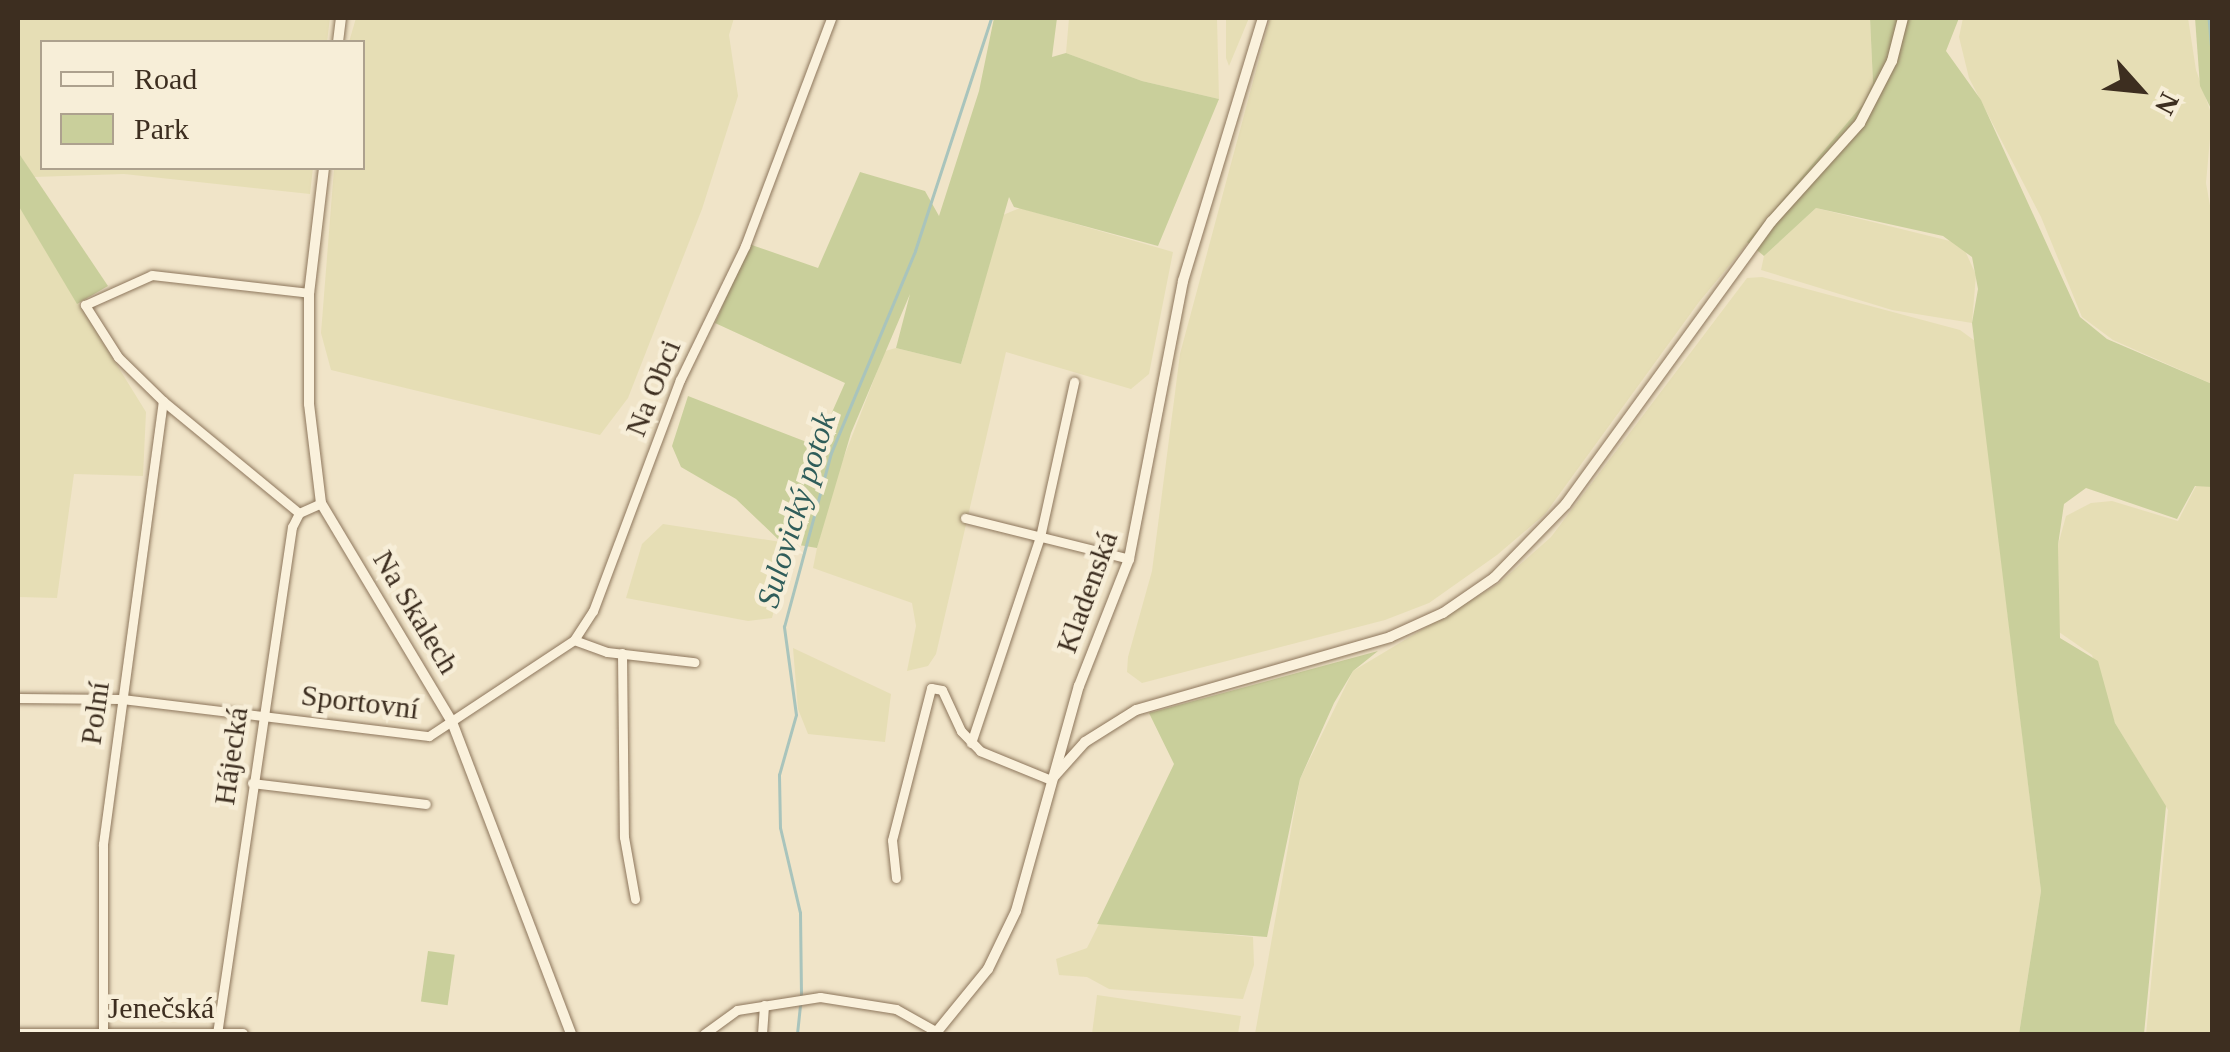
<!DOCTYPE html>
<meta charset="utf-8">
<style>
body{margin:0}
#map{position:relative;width:2230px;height:1052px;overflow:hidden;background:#f0e4c8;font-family:"Times New Roman",serif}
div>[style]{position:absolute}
.farmland>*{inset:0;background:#e6deb5}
.green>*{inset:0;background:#c9cf9b;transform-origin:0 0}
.stream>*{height:2.5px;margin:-1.25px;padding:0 1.25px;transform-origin:1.25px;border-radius:1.25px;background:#a9c4bc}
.roads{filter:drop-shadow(0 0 2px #8d765c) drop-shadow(0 0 2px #8d765c)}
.minor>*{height:9px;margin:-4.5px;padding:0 4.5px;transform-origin:4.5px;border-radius:4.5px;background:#faf1dc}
.tertiary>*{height:10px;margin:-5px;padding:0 5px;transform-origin:5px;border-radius:5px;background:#faf1dc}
span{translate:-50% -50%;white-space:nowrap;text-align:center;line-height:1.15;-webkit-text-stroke:9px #f7eed8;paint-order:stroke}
.street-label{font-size:30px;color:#3d2e20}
.water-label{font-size:32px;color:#2f5d5a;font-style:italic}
.frame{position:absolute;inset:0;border:20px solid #3d2e20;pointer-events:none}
.legend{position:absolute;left:40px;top:40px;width:325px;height:130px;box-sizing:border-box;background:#f7eed8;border:2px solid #ada18e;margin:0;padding:12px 18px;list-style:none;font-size:30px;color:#3d2e20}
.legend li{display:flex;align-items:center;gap:20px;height:50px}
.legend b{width:50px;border:2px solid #ada18e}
.north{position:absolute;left:2090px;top:40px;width:100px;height:100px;-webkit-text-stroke:8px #f7eed8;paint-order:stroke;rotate:117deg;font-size:28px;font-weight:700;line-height:40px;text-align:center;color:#3d2e20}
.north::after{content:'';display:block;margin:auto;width:35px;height:45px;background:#3d2e20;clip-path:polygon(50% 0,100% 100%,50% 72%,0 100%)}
</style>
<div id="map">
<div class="farmland">
<i style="clip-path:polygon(18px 18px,330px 18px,327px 42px,42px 42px,42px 168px,313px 168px,310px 194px,124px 174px,34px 177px,18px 152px)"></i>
<i style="clip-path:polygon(356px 18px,734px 18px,729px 35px,738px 96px,702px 209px,628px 398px,600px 435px,331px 370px,321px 333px,334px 169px,362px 168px,362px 42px,349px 42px)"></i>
<i style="clip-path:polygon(1069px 18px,1217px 18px,1219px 99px,1142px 81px,1066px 53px)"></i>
<i style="clip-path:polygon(1226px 18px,1249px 18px,1229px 66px,1226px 58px)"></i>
<i style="clip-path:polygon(1270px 18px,1870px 18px,1873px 83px,1863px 104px,1699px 302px,1545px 514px,1497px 555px,1429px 603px,1385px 620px,1142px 683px,1127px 672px,1128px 657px,1152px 571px,1180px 354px)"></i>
<i style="clip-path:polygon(1963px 18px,2188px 18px,2196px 70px,2212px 116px,2206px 183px,2212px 217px,2212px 384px,2113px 340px,2082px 317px,2041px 217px,1969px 78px,1959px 37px)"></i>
<i style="clip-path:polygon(18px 205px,146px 412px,143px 476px,74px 474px,57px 598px,18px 597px)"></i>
<i style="clip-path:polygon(1020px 208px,1173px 252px,1149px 374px,1131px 389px,1006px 352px,936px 654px,928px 666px,907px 671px,916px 626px,912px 603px,813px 568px,817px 548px,835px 480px,885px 351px,896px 348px,961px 364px,1003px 215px)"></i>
<i style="clip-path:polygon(1816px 208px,1962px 244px,1976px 275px,1972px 323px,1892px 310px,1761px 270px,1764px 256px)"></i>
<i style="clip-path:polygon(1762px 277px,1960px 330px,1975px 341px,2041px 891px,2019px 1034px,1255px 1034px,1300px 779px,1353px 671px,1498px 584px,1551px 537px,1747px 278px)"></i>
<i style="clip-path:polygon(2197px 484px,2212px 487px,2212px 1034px,2146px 1034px,2168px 810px,2115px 723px,2092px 655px,2059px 632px,2058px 545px,2066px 516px,2091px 503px,2112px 501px,2178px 521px)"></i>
<i style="clip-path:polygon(663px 524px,781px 542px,790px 550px,772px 618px,748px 621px,626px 598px,642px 544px)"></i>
<i style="clip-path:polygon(793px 648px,891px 694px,885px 742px,808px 734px,798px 709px)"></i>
<i style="clip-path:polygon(1100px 922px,1253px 937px,1254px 965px,1243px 999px,1109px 989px,1087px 977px,1059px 975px,1056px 959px,1087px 948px)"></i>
<i style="clip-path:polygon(1097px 995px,1241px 1016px,1238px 1034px,1092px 1034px)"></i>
</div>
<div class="green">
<i style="clip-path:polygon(994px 18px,1057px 18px,1052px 57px,1066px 53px,1142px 81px,1219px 99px,1158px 246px,1014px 207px,1009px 197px,961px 364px,896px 348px,910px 294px,851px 433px,817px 548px,781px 542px,736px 499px,681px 467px,672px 446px,688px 396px,817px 446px,845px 383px,715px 323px,749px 244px,818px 268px,860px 172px,925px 191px,939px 216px,979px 91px)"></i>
<i style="clip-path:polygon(1870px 18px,1959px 18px,1946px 51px,1981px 100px,2080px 317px,2107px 339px,2212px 384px,2212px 487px,2195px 486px,2177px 519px,2086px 488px,2064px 504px,2058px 545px,2060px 638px,2098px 661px,2115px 723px,2166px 806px,2144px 1034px,2019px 1034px,2041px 891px,1972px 323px,1978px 289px,1972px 257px,1943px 236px,1816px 208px,1764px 256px,1747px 242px,1863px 104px,1873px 83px)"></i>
<i style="clip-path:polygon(2195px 18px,2212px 18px,2212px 111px,2200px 86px)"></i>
<i style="clip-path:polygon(18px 152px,108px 286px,77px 304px,18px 205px)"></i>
<i style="clip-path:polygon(1378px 651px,1353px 671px,1334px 703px,1300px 779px,1267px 937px,1097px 924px,1174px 764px,1149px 713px)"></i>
<i style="left:428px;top:951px;width:27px;height:51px;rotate:8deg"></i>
</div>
<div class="stream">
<i style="left:2209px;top:18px;width:32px;rotate:85deg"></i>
<i style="left:801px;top:995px;width:82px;rotate:-90.7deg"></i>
<i style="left:800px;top:913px;width:87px;rotate:-103.2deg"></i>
<i style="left:780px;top:828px;width:53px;rotate:-91.1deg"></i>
<i style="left:779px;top:775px;width:62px;rotate:-74.2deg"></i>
<i style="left:796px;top:715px;width:89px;rotate:-97.8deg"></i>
<i style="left:784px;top:627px;width:180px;rotate:-74.9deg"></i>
<i style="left:831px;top:453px;width:219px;rotate:-67.4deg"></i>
<i style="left:915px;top:251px;width:245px;rotate:-71.9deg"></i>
<i style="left:797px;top:1034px;width:31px;rotate:-84deg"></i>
</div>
<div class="roads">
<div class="minor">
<i style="left:299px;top:513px;width:176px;rotate:-140.5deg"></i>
<i style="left:163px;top:401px;width:63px;rotate:-135.6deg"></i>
<i style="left:118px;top:357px;width:62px;rotate:-122.4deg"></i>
<i style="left:85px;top:305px;width:73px;rotate:-24.1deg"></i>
<i style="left:152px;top:275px;width:158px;rotate:6.5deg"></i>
<i style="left:965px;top:518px;width:169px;rotate:14deg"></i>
<i style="left:574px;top:640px;width:35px;rotate:20deg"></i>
<i style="left:607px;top:652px;width:88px;rotate:6.6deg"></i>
<i style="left:622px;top:653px;width:184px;rotate:89.4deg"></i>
<i style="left:624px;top:837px;width:63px;rotate:79.9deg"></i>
<i style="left:18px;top:698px;width:104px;rotate:0.6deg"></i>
<i style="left:122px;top:699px;width:309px;rotate:6.9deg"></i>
<i style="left:429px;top:736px;width:174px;rotate:-33.5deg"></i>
<i style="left:574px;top:640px;width:35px;rotate:-57deg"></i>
<i style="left:593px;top:611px;width:247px;rotate:-69.4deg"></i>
<i style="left:680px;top:380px;width:149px;rotate:-64.1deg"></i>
<i style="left:745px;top:246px;width:244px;rotate:-69.3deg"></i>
<i style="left:971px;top:743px;width:217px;rotate:-71.5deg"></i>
<i style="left:1040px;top:537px;width:159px;rotate:-77.6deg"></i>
<i style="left:252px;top:783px;width:175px;rotate:6.9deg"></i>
<i style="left:896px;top:878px;width:38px;rotate:-96deg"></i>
<i style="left:892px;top:840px;width:157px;rotate:-75.6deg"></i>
<i style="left:931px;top:688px;width:11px;rotate:10deg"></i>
<i style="left:942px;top:690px;width:45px;rotate:65.1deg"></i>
<i style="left:961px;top:731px;width:28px;rotate:46deg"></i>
<i style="left:980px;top:751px;width:77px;rotate:22.2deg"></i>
<i style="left:103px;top:1033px;width:189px;rotate:-90deg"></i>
<i style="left:103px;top:844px;width:447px;rotate:-82.3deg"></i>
<i style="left:217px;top:1034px;width:513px;rotate:-81.59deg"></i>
<i style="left:292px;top:527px;width:16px;rotate:-63deg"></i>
<i style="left:299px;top:513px;width:24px;rotate:-24deg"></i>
<i style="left:704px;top:1034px;width:41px;rotate:-36deg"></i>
<i style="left:737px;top:1010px;width:84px;rotate:-8.9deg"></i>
<i style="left:820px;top:997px;width:77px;rotate:9deg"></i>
<i style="left:896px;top:1009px;width:47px;rotate:29.3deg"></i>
<i style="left:762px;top:1034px;width:29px;rotate:-86deg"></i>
</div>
<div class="tertiary">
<i style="left:338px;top:42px;width:24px;rotate:-83deg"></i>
<i style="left:324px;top:168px;width:126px;rotate:96.8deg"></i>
<i style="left:309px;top:293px;width:111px;rotate:90deg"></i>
<i style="left:309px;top:404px;width:100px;rotate:83.1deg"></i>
<i style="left:321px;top:503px;width:255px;rotate:59.1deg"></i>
<i style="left:452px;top:722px;width:334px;rotate:69.1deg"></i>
<i style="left:1051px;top:780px;width:51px;rotate:-48.2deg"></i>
<i style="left:1085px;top:742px;width:60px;rotate:-32.1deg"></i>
<i style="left:1136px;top:710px;width:264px;rotate:-16deg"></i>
<i style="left:1390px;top:637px;width:58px;rotate:-24.4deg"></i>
<i style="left:1443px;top:613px;width:62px;rotate:-34.5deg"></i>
<i style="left:1494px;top:578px;width:103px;rotate:-45.8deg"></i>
<i style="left:1566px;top:504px;width:349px;rotate:-54deg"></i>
<i style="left:1771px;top:222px;width:133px;rotate:-48deg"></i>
<i style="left:1860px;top:123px;width:70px;rotate:-62.7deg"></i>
<i style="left:1892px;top:61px;width:44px;rotate:-75.7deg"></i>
<i style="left:18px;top:1034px;width:225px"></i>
<i style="left:935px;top:1034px;width:84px;rotate:-50.8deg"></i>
<i style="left:988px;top:969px;width:64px;rotate:-64.2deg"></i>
<i style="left:1016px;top:911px;width:234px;rotate:-74.4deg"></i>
<i style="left:1079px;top:686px;width:136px;rotate:-68.5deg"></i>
<i style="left:1129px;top:559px;width:283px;rotate:-79deg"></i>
<i style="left:1183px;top:281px;width:275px;rotate:-73.1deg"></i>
</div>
</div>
<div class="street-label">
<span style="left:653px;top:388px;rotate:-68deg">Na Obci</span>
<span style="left:1087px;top:592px;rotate:-70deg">Kladenská</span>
<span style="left:416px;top:612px;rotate:59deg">Na Skalech</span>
<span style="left:360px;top:702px;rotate:7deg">Sportovní</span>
<span style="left:95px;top:713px;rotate:-82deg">Polní</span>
<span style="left:231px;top:756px;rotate:-82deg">Hájecká</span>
<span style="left:161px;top:1008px">Jenečská</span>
</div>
<div class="water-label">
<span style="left:796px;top:510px;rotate:-73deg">Sulovický potok</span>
</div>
<div class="frame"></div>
<ul class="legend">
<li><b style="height:12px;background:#faf1dc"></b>Road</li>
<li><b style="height:28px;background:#c9cf9b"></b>Park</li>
</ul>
<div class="north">N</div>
</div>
